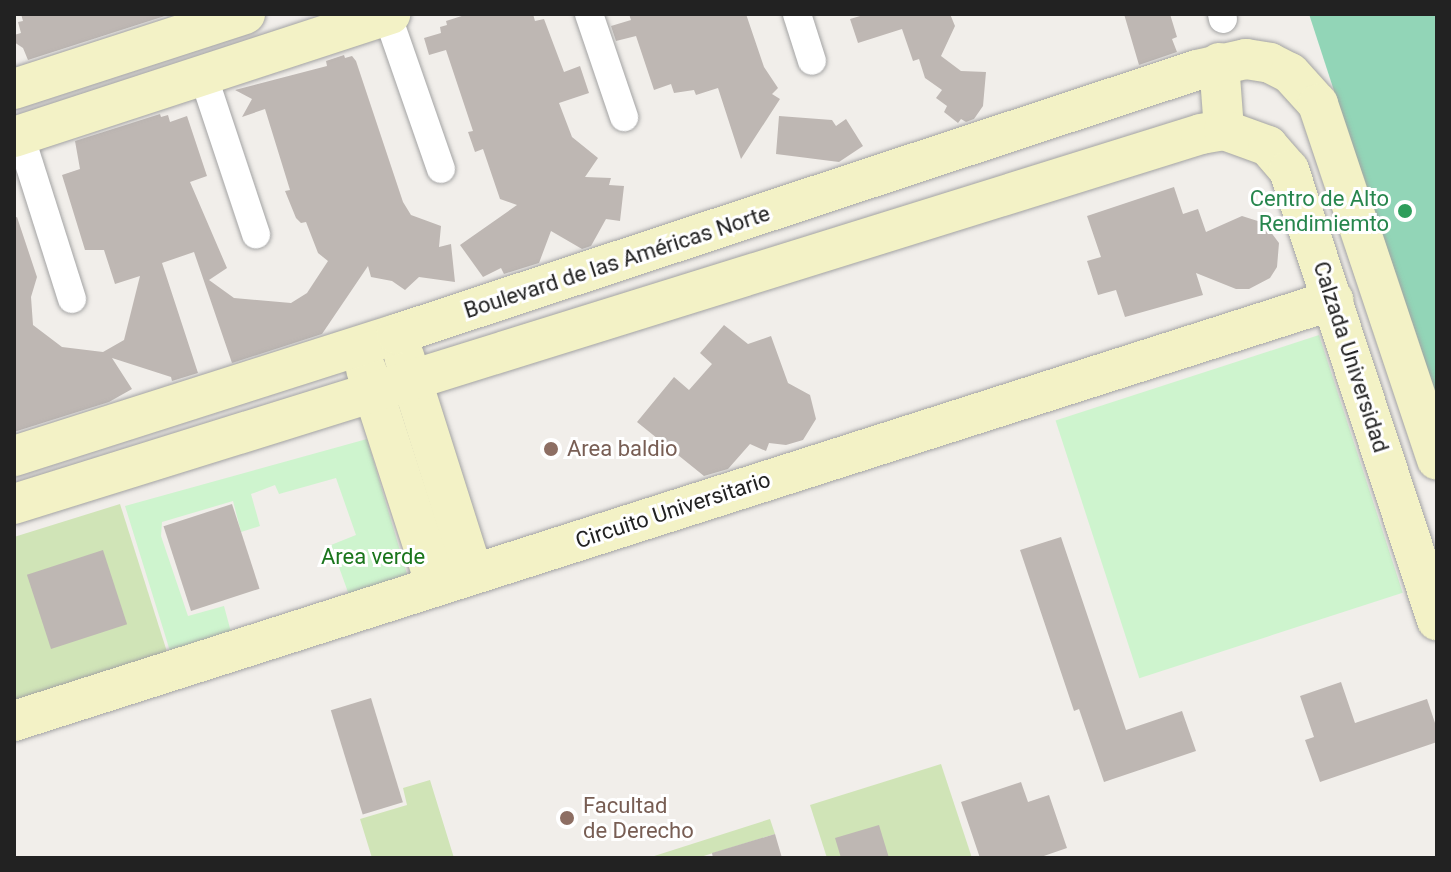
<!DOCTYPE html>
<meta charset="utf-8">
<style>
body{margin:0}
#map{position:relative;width:1451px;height:872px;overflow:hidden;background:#f1eeea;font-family:Roboto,sans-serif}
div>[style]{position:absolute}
.grass>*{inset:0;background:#d0e4b7}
.park>*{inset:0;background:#cef4ce;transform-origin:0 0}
.pitch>*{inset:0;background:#92d5b7}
.building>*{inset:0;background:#beb7b3;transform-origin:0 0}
.roads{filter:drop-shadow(0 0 2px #a3a3a3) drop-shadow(0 0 2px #a3a3a3)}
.street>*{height:28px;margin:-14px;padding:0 14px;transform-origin:14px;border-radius:14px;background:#fff}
.secondary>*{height:40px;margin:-20px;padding:0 20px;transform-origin:20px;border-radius:20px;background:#f3f2c6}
.dots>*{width:22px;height:22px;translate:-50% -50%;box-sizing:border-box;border:4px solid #fff;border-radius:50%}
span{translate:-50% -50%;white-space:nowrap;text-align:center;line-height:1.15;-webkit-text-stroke:6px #fff;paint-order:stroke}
.leisure-label{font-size:22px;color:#27864d}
.right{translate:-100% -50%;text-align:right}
.street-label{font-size:22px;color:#222}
.education-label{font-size:22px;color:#785e54}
.left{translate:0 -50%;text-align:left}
.park-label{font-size:22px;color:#1a751c}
.frame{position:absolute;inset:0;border:16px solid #222;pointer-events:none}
</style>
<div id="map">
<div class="grass">
<i style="clip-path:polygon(120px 504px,168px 655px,14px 703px,14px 537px)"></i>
<i style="clip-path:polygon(941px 764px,972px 858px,827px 858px,810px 805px)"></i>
<i style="clip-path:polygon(430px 780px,454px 858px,372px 858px,360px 819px,407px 805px,403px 788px)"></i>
<i style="clip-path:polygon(770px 819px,775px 834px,697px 858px,648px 858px)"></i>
</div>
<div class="park">
<i style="left:1319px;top:335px;width:271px;height:277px;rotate:72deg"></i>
<i style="clip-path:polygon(367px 439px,407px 574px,349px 595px,331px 545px,356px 535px,336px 478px,279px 494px,275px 485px,251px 494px,260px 526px,241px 532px,233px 501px,162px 522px,161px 536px,188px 616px,224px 606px,231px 632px,170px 651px,125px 506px)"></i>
</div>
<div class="pitch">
<i style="clip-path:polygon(1309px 14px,1437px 14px,1437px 407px)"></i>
</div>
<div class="building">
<i style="clip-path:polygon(21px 14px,171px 14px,28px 60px,23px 48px,14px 42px,14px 35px,21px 33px,18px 22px,23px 21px)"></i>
<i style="clip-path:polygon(468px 14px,533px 14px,535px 21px,544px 19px,564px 72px,580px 66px,589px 93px,559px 103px,572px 137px,598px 158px,585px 177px,611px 178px,609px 185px,624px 186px,620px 221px,606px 219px,591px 246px,582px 249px,551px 231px,539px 263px,504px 274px,501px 268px,483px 277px,460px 245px,517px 205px,500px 199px,483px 149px,475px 152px,468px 132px,473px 131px,446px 50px,429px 55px,424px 38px,441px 33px,440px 27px,447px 25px,446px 21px)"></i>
<i style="clip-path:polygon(629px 14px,746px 14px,764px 67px,778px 88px,772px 94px,780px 99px,741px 159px,718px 88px,696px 95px,694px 90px,674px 93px,671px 84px,654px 90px,636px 36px,616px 41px,611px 26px,631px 20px)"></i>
<i style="clip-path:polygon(867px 14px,950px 14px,955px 26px,941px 56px,961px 71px,986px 72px,983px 106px,974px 119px,966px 122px,961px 119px,958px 123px,944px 112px,947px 106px,936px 98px,942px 90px,925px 78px,919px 59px,913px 61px,902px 29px,858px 43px,850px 19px)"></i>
<i style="clip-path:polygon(1124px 14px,1170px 14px,1177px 37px,1172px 39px,1177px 52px,1139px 65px)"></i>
<i style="clip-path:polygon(344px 55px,345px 58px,352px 56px,356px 61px,403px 202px,411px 215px,441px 226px,439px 247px,451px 244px,455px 282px,419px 277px,405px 290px,392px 281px,371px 277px,368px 266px,322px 334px,232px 363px,194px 252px,162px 263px,198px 373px,172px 381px,171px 377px,112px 358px,132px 389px,109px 402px,14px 432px,14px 218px,17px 217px,37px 277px,31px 297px,33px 325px,62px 347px,103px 352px,124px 340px,140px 276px,115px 284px,104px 250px,85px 250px,62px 175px,80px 169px,75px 141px,160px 114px,161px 117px,168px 115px,170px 122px,187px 116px,207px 176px,190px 182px,227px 268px,209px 280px,234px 298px,291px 303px,307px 293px,328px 261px,318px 253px,306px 222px,301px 223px,296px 218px,285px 191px,290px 190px,265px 109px,242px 117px,252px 99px,235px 90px,327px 66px,326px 61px)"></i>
<i style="clip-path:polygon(779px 116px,832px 120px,836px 126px,846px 119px,863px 146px,839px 162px,776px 154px)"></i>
<i style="clip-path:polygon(1174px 187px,1183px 214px,1198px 209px,1206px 232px,1242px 216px,1264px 223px,1279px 243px,1277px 267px,1270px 278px,1249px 289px,1236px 289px,1196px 273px,1203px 295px,1125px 317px,1116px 290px,1098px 295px,1087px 261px,1101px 257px,1087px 216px)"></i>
<i style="clip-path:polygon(724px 325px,748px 344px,771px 336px,788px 383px,810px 395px,816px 419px,803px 440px,786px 445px,769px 443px,766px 451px,750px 444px,728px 469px,704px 476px,637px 422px,674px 377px,689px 390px,712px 364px,700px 353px)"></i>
<i style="left:232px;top:504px;width:89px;height:72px;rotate:72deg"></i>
<i style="clip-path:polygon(1061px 537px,1126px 730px,1182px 711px,1196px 751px,1104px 782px,1079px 709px,1074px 711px,1020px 550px)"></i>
<i style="left:103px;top:550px;width:78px;height:80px;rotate:72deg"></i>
<i style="clip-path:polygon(1341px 682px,1355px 723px,1427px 699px,1437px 729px,1437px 742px,1320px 782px,1305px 740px,1314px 737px,1300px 696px)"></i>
<i style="left:371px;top:698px;width:109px;height:42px;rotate:73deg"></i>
<i style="clip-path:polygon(1021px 782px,1028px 802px,1049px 795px,1067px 848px,1038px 858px,980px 858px,961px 802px)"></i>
<i style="clip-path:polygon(879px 825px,889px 858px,841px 858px,835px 838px)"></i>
<i style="clip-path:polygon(775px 834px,782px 858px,713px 858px,712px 853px)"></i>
</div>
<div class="roads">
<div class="street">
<i style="left:387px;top:14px;width:164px;rotate:70.8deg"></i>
<i style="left:589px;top:14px;width:109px;rotate:71.2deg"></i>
<i style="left:797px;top:14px;width:49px;rotate:72.3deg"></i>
<i style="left:1222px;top:14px;width:5px;rotate:79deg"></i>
<i style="left:203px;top:75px;width:168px;rotate:71.6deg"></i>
<i style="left:20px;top:135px;width:172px;rotate:72.4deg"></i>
</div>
<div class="secondary">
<i style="left:1219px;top:63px;width:67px;rotate:85.7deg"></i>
<i style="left:14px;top:89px;width:243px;rotate:-18deg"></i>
<i style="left:14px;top:137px;width:396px;rotate:-18.1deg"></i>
<i style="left:404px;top:356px;width:229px;rotate:72.4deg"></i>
<i style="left:366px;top:369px;width:228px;rotate:72.1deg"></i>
<i style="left:14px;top:456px;width:402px;rotate:-17.7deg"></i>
<i style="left:397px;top:334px;width:842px;rotate:-18.26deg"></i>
<i style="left:1197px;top:70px;width:50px;rotate:-12.7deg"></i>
<i style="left:1246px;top:59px;width:24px;rotate:9deg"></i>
<i style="left:1270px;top:63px;width:22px;rotate:27deg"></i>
<i style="left:1290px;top:73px;width:42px;rotate:47.9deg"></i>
<i style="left:1318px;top:104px;width:375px;rotate:71.5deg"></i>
<i style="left:14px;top:504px;width:1243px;rotate:-17.31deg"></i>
<i style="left:1201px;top:134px;width:23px;rotate:-10deg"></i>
<i style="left:1224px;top:130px;width:47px;rotate:20deg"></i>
<i style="left:1268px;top:146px;width:32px;rotate:49deg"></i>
<i style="left:1289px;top:170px;width:474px;rotate:71.8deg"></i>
<i style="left:14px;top:721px;width:1385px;rotate:-17.7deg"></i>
</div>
</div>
<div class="dots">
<i style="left:1405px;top:211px;background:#2e9e5b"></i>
<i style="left:551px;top:449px;background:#8d6e63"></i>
<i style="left:567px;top:818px;background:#8d6e63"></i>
</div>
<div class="leisure-label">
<span class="right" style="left:1389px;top:211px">Centro de Alto<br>Rendimiemto</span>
</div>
<div class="street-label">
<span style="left:617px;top:262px;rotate:-18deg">Boulevard de las Américas Norte</span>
<span style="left:1351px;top:357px;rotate:72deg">Calzada Universidad</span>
<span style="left:673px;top:510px;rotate:-18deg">Circuito Universitario</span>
</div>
<div class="education-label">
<span class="left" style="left:567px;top:449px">Area baldio</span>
<span class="left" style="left:583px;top:818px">Facultad<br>de Derecho</span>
</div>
<div class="park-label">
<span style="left:373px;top:557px">Area verde</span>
</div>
<div class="frame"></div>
</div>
